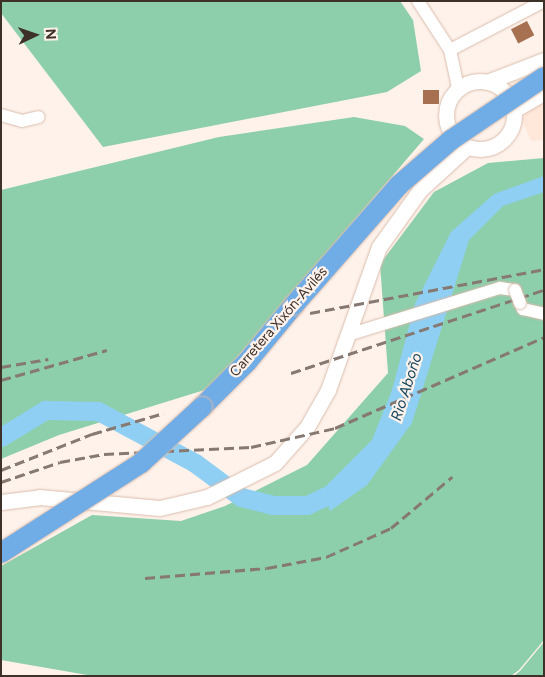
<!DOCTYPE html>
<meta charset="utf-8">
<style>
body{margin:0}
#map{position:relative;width:545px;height:677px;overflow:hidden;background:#fef2eb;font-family:Figtree,sans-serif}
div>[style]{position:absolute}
.built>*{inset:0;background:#ffe7da}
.forest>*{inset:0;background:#8dceab}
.water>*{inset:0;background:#8fcff3}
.river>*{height:19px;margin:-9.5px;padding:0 9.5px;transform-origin:9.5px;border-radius:9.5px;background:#8fcff3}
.building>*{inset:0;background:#a77051;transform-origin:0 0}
.roads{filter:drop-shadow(0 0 1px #dabcab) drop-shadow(0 0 1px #dabcab)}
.minor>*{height:12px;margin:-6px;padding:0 6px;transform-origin:6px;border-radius:6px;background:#fff}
.tertiary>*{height:15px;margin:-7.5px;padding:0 7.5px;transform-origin:7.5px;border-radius:7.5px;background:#fff}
.tertiary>.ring{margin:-7.5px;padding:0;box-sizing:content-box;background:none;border:15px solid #fff;border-radius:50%}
.trunk>*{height:20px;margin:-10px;padding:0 10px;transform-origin:10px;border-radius:10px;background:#70ace6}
.rail>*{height:3px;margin-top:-1.5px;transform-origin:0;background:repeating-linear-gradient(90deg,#857972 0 10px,transparent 0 15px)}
.bridges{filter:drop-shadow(0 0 1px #dabcab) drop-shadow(0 0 1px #dabcab)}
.minor-bridge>*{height:12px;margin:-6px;padding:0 6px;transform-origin:6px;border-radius:6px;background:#fff}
.trunk-bridge>*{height:20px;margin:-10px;padding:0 10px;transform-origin:10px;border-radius:10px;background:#70ace6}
span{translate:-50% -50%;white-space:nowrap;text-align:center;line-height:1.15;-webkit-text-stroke:4.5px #fef2eb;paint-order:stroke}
.street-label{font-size:14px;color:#3d312a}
.water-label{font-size:15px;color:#12455e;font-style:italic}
.frame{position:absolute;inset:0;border:2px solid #3d312a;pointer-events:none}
.north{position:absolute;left:10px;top:10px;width:50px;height:50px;-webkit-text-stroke:4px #fef2eb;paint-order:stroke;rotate:87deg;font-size:14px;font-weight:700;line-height:20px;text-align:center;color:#3d312a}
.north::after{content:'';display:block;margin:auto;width:18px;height:22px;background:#3d312a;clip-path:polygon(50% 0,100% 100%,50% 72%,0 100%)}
</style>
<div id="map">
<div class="built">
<i style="clip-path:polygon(544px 103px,544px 140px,531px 141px,522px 120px,526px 113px)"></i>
</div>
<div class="forest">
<i style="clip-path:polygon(1px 1px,400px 1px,413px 20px,421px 71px,387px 92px,103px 147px,1px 13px)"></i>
<i style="clip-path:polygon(354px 117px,405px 126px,424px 139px,211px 388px,59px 435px,1px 459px,1px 190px,219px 137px)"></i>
<i style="clip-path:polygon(544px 158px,544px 640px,519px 670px,511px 676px,93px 676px,1px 660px,1px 566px,92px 515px,181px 521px,225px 506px,307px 465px,388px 373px,380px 264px,434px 192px,488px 163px)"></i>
<i style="clip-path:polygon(544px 642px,544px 676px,514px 676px,520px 671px)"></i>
</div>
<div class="water">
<i style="clip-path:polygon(544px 176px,544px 192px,503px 206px,469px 240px,412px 423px,367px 485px,330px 511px,323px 489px,372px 440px,392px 390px,415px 304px,451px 232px,494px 194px)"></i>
</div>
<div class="river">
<i style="left:1px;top:437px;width:52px;rotate:-31.5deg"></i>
<i style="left:45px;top:410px;width:53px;rotate:1.1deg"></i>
<i style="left:98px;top:411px;width:110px;rotate:28.2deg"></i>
<i style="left:195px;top:463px;width:57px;rotate:36.5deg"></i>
<i style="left:241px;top:497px;width:32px;rotate:14deg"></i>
<i style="left:272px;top:505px;width:35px"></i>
<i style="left:307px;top:505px;width:44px;rotate:-25.4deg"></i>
</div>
<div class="building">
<i style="left:527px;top:21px;width:16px;height:18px;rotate:63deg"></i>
<i style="left:423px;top:90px;width:16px;height:14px"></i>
</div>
<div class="roads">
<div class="minor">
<i style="left:418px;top:1px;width:59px;rotate:56.9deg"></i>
<i style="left:450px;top:50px;width:40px;rotate:78deg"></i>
<i style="left:450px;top:50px;width:106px;rotate:-27.5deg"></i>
<i style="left:1px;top:115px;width:22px;rotate:16deg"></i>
<i style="left:22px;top:121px;width:17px;rotate:-13deg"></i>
<i style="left:520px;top:303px;width:7px;rotate:63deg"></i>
<i style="left:523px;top:309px;width:22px;rotate:13deg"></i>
<i style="left:351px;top:334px;width:156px;rotate:-17.2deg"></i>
<i style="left:500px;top:288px;width:15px;rotate:8deg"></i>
</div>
<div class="tertiary">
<i class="ring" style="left:446px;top:81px;width:53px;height:53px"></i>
<i style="left:487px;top:82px;width:61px;rotate:-21.1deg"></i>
<i style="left:514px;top:110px;width:34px;rotate:-30deg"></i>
<i style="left:1px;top:502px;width:38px;rotate:-7deg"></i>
<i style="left:39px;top:497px;width:121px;rotate:5.2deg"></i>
<i style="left:160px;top:508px;width:48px;rotate:-13.2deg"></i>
<i style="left:207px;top:497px;width:76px;rotate:-26.6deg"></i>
<i style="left:275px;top:463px;width:48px;rotate:-48.4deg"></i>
<i style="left:307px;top:427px;width:43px;rotate:-60.4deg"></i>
<i style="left:328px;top:390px;width:152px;rotate:-70.4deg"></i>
<i style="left:379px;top:247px;width:70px;rotate:-54.3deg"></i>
<i style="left:420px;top:190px;width:64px;rotate:-42.5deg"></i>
</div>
<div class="trunk">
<i style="left:202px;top:407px;width:64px;rotate:-45deg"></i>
<i style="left:247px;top:362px;width:74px;rotate:-50.5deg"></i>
</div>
</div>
<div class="rail">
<i style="left:310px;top:313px;width:238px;rotate:-10.6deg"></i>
<i style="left:1px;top:367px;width:48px;rotate:-9.7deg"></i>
<i style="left:291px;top:373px;width:266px;rotate:-18.2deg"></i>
<i style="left:1px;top:380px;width:110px;rotate:-15.8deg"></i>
<i style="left:1px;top:470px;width:98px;rotate:-21.6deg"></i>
<i style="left:92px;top:434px;width:75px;rotate:-16.3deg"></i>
<i style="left:1px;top:482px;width:62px;rotate:-18.7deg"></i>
<i style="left:60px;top:462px;width:45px;rotate:-10.3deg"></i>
<i style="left:104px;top:454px;width:147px;rotate:-2.7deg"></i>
<i style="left:251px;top:447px;width:86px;rotate:-12.7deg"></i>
<i style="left:335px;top:428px;width:228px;rotate:-23.5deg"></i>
<i style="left:145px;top:578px;width:122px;rotate:-4.7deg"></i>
<i style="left:267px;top:568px;width:60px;rotate:-10.6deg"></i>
<i style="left:326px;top:557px;width:71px;rotate:-24deg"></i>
<i style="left:391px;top:528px;width:80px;rotate:-39.9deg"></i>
</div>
<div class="bridges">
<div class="minor-bridge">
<i style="left:515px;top:290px;width:14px;rotate:69deg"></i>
</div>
<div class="trunk-bridge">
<i style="left:294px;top:305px;width:159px;rotate:-48.8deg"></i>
<i style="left:399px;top:185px;width:69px;rotate:-40.9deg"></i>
<i style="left:451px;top:140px;width:112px;rotate:-34.1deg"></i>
<i style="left:1px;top:553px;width:166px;rotate:-32.7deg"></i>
<i style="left:141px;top:463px;width:83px;rotate:-42.6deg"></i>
</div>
</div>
<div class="street-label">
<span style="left:279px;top:322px;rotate:-49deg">Carretera Xixón-Avilés</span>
</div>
<div class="water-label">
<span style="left:407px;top:387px;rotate:-72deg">Rio Aboño</span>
</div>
<div class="frame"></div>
<div class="north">N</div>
</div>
